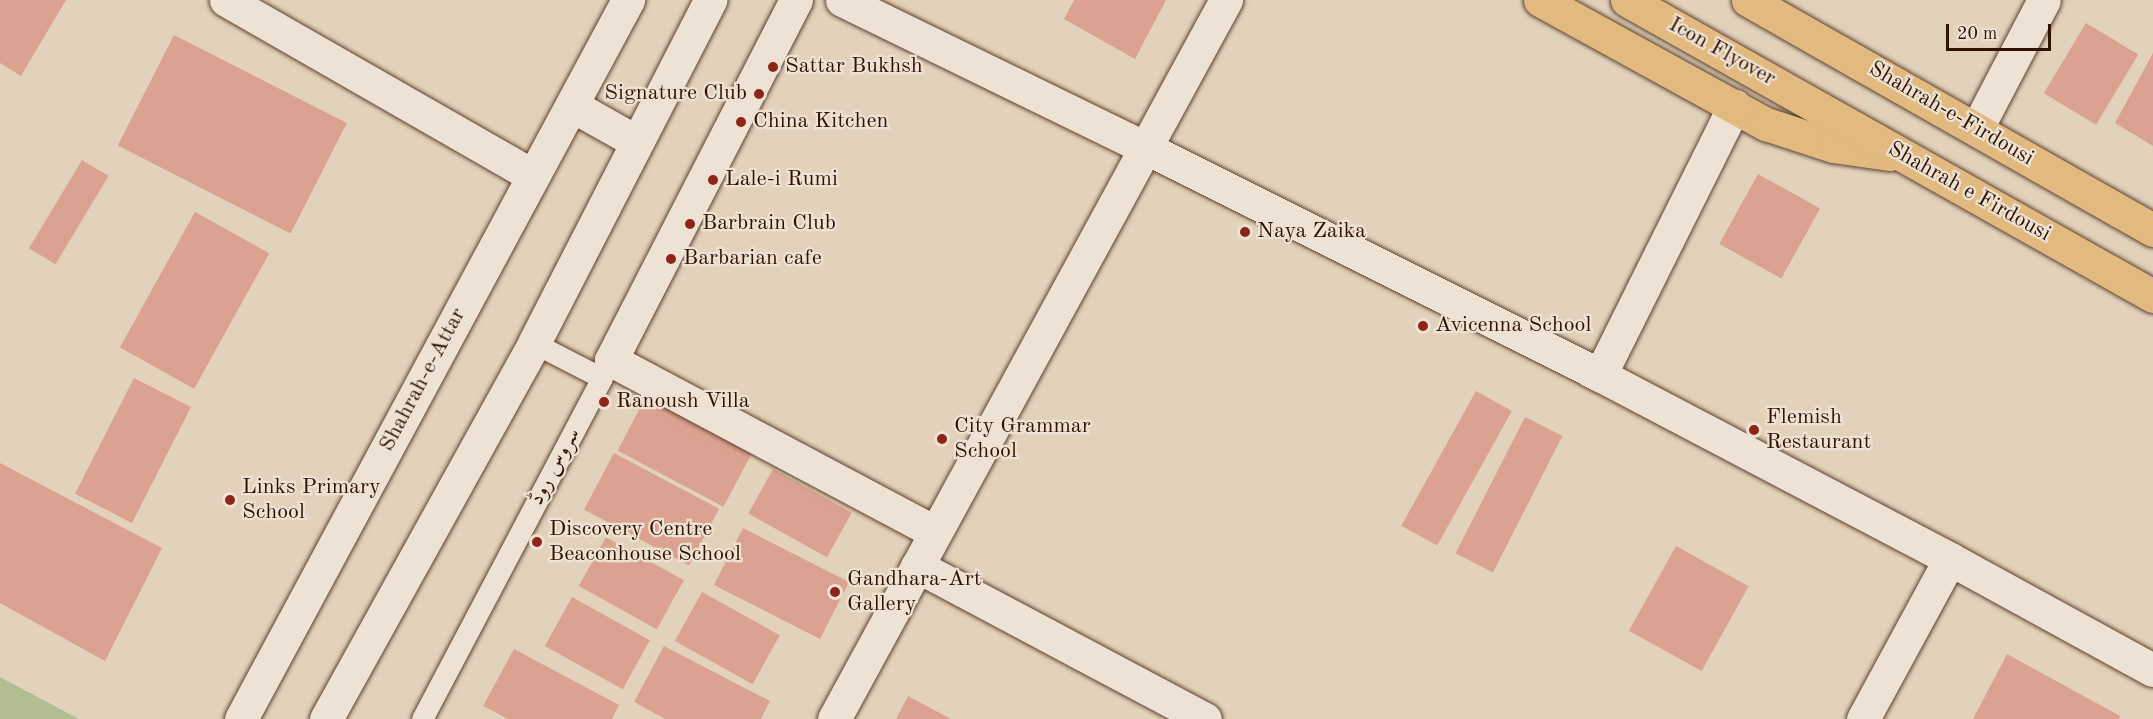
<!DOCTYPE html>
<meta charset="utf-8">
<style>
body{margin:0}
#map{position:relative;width:2153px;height:719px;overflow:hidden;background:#e3d2bb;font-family:"Old Standard TT",Amiri,serif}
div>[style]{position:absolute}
.green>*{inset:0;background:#b2bd92}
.building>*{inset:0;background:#dca291;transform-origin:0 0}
.roads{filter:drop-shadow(0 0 2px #5d422f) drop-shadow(0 0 2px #5d422f)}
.lane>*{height:21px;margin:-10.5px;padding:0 10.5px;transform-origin:10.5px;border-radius:10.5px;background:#ede2d3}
.street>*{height:33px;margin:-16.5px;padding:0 16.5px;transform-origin:16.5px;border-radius:16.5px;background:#ede2d3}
.secondary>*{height:33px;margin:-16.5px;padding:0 16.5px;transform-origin:16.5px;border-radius:16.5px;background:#ede2d3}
.primary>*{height:33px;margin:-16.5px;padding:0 16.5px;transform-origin:16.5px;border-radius:16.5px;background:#e2b97e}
.dots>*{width:16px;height:16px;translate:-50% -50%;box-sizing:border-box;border:3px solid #ede2d3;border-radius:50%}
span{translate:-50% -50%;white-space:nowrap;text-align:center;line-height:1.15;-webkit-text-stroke:4.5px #ede2d3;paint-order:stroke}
.street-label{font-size:22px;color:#301200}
.poi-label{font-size:22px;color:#301200}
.left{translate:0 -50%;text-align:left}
.right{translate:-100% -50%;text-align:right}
.scale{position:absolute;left:1946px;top:24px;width:105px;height:27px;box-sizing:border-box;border:3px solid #301200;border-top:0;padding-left:8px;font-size:18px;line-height:21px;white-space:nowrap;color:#301200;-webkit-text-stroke:4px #ede2d3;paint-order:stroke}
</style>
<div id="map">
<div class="green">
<i style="clip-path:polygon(0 677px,79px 719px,0 719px)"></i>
</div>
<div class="building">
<i style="clip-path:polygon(0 0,66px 0,21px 76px,0 63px)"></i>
<i style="clip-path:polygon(1074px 0,1166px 0,1135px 59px,1064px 19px)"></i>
<i style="left:2086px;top:23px;width:61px;height:82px;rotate:31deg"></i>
<i style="left:174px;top:35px;width:194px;height:124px;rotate:27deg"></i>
<i style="clip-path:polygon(2153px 53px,2153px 146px,2115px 123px)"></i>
<i style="left:82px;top:160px;width:31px;height:103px;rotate:31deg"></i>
<i style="left:1758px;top:174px;width:71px;height:80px;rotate:29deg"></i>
<i style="left:195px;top:212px;width:85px;height:155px;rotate:29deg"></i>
<i style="left:134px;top:378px;width:64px;height:130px;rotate:27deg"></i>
<i style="left:1476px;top:391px;width:41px;height:154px;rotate:29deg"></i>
<i style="left:648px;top:393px;width:120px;height:65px;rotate:28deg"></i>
<i style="left:1525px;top:417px;width:42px;height:153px;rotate:27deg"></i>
<i style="left:614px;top:453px;width:119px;height:64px;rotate:28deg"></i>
<i style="clip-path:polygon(0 463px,162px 548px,105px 661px,0 603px)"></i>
<i style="left:773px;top:469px;width:90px;height:51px;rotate:29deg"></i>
<i style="left:743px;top:528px;width:119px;height:64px;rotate:27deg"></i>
<i style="left:606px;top:537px;width:89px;height:56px;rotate:29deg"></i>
<i style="left:1676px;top:546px;width:83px;height:97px;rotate:29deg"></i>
<i style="left:702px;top:592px;width:89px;height:56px;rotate:29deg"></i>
<i style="left:572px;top:597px;width:89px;height:56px;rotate:29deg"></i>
<i style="clip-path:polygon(664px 646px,770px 701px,761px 719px,665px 719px,634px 702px)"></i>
<i style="clip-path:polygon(514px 649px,619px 705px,612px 719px,508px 719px,483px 706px)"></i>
<i style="clip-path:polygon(2007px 654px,2120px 716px,2119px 719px,1973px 719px)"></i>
<i style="clip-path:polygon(908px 696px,951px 719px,896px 719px)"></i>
</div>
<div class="roads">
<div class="lane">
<i style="left:422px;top:719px;width:386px;rotate:-62.2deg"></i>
<i style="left:602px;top:378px;width:76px;rotate:-152.8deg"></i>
</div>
<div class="street">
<i style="left:226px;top:0;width:354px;rotate:29.8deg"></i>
<i style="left:796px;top:0;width:405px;rotate:117.2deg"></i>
<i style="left:611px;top:360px;width:367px;rotate:28deg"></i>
<i style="left:842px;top:0;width:336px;rotate:26deg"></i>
<i style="left:1144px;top:147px;width:510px;rotate:26.57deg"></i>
<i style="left:1600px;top:375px;width:395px;rotate:27.7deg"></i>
<i style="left:1950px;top:559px;width:231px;rotate:28.7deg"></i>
<i style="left:1977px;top:128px;width:144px;rotate:-62.4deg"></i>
<i style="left:1600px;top:375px;width:301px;rotate:-63.5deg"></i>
<i style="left:917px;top:566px;width:326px;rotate:28deg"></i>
<i style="left:834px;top:719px;width:819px;rotate:-61.4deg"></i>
<i style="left:1863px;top:719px;width:182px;rotate:-61.5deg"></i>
</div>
<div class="secondary">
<i style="left:573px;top:106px;width:73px;rotate:29.4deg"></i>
<i style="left:241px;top:719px;width:817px;rotate:-61.71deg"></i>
<i style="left:326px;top:719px;width:430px;rotate:-61deg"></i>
<i style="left:534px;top:343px;width:386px;rotate:-62.8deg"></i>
</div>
<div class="primary">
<i style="left:1540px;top:0;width:258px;rotate:28.8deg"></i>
<i style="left:1766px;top:124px;width:71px;rotate:18.2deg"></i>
<i style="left:1833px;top:146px;width:57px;rotate:8.1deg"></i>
<i style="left:1627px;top:0;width:604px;rotate:29.37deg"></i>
<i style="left:1748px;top:0;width:466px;rotate:29.6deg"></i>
</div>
</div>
<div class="dots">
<i style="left:773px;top:67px;background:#8f2418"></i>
<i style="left:759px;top:94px;background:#8f2418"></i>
<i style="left:741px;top:122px;background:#8f2418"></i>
<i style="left:713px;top:180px;background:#8f2418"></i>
<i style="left:690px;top:224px;background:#8f2418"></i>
<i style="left:1245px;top:232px;background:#8f2418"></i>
<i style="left:671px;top:259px;background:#8f2418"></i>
<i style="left:1423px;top:326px;background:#8f2418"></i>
<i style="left:604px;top:402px;background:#8f2418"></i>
<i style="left:1754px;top:430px;background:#8f2418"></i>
<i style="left:942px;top:439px;background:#8f2418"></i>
<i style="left:230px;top:500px;background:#8f2418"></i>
<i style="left:537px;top:542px;background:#8f2418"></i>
<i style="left:835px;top:592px;background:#8f2418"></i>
</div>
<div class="street-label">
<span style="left:1722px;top:52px;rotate:29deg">Icon Flyover</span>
<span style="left:1951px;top:114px;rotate:30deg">Shahrah-e-Firdousi</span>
<span style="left:1969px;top:192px;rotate:29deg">Shahrah e Firdousi</span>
<span style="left:423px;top:380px;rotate:-62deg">Shahrah-e-Attar</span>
<span style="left:555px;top:467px;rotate:-62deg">سروس روڈ</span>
</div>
<div class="poi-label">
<span class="left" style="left:785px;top:67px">Sattar Bukhsh</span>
<span class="right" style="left:747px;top:94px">Signature Club</span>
<span class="left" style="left:753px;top:122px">China Kitchen</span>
<span class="left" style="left:725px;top:180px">Lale-i Rumi</span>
<span class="left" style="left:702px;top:224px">Barbrain Club</span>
<span class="left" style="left:1257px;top:232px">Naya Zaika</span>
<span class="left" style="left:683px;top:259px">Barbarian cafe</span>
<span class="left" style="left:1435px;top:326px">Avicenna School</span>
<span class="left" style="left:616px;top:402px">Ranoush Villa</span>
<span class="left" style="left:1766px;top:430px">Flemish<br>Restaurant</span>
<span class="left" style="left:954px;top:439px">City Grammar<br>School</span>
<span class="left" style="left:242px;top:500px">Links Primary<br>School</span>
<span class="left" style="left:549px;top:542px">Discovery Centre<br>Beaconhouse School</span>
<span class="left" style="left:847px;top:592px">Gandhara-Art<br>Gallery</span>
</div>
<div class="scale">20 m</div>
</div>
